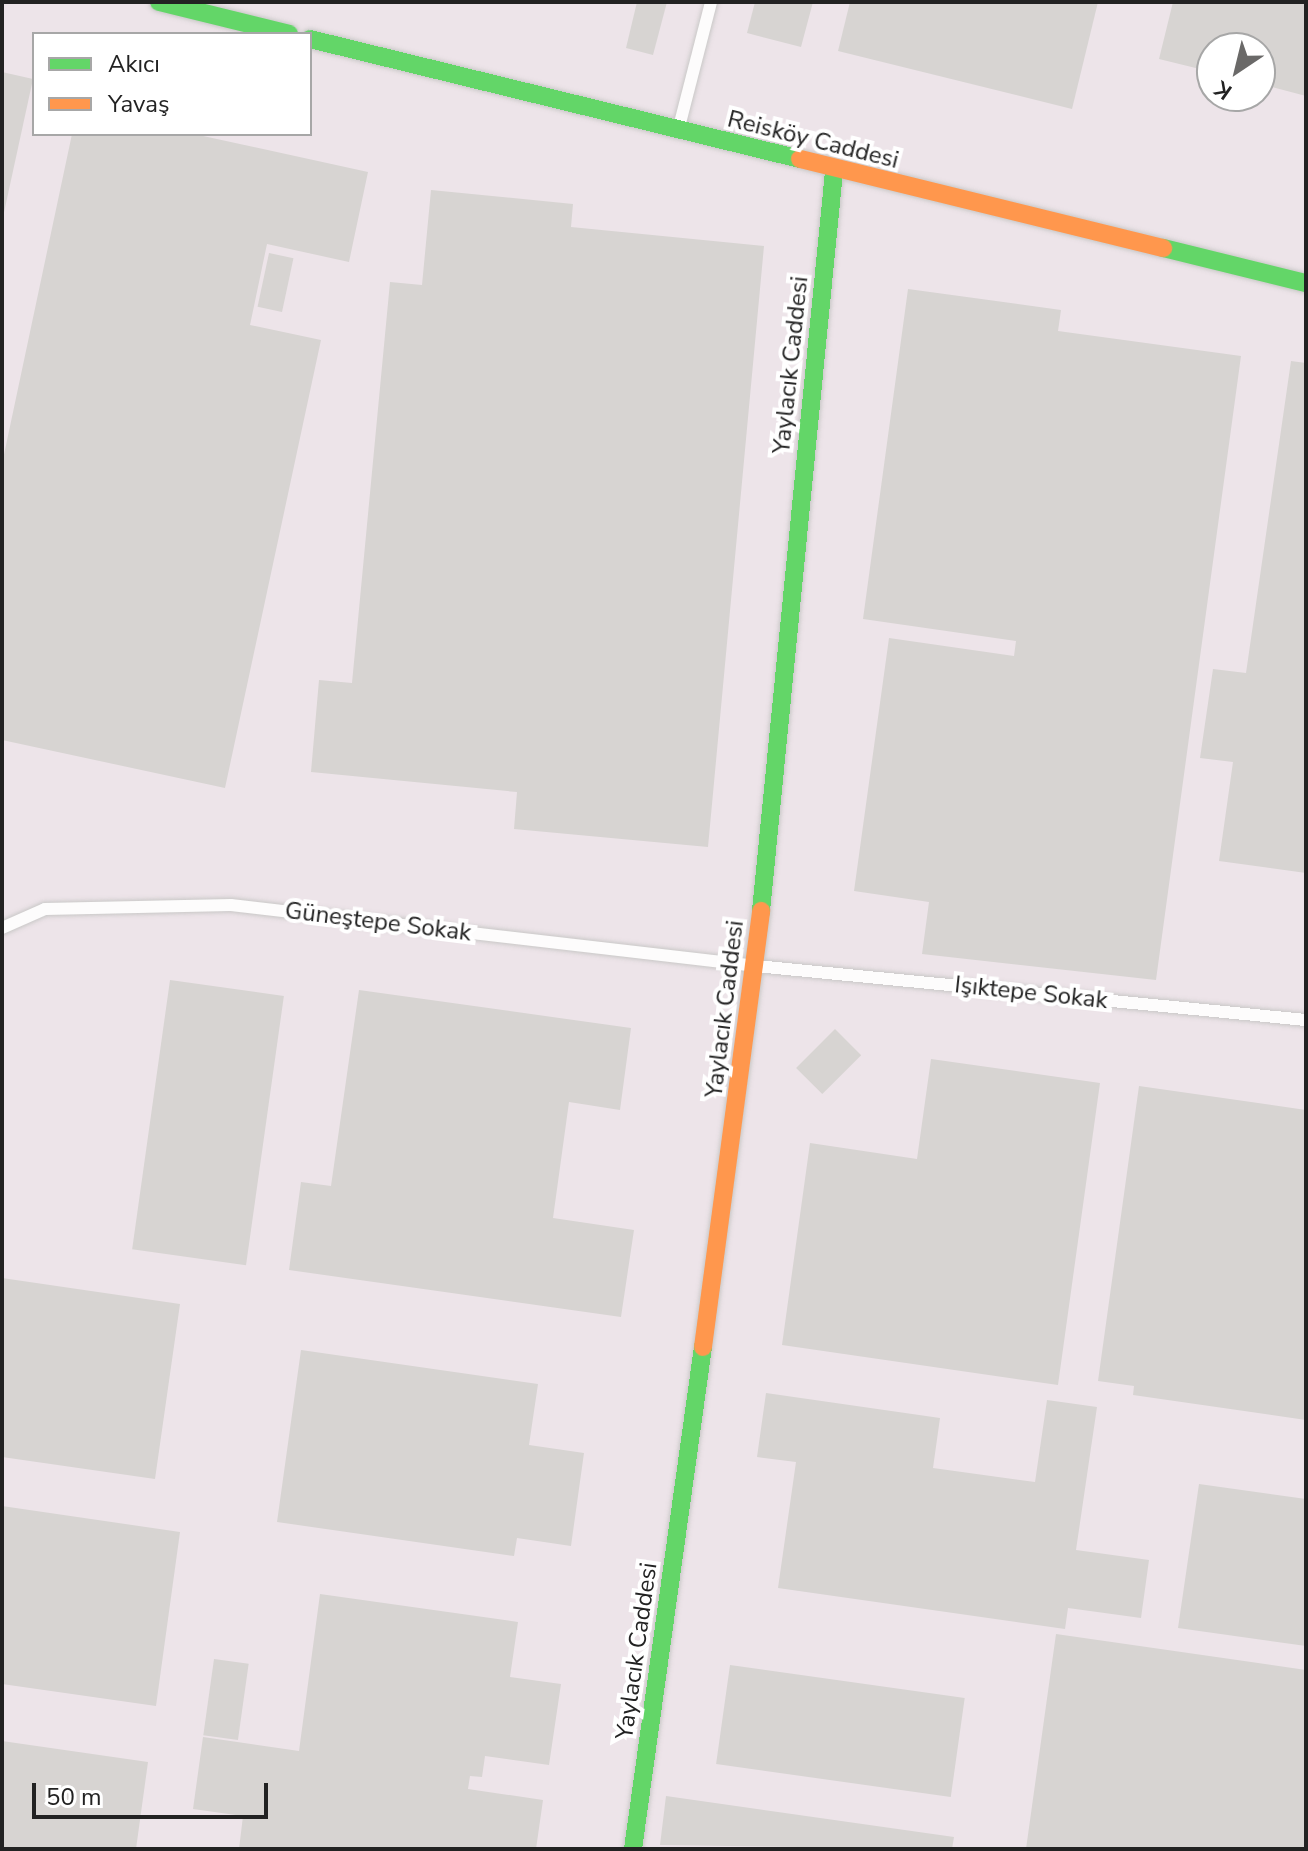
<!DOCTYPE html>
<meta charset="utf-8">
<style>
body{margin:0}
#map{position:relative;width:1308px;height:1851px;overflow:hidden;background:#f0eeeb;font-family:"Nunito Sans",sans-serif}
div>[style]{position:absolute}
.industrial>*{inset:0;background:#ede4e9}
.building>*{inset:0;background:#d7d4d2;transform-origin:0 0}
.roads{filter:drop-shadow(0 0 2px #c9c8c7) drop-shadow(0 0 2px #c9c8c7)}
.lane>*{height:12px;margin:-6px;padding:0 6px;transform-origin:6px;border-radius:6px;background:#fdfcfc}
.fast>*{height:18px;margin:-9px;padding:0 9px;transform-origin:9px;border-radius:9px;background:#63d668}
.slow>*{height:18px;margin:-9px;padding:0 9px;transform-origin:9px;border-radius:9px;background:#ff974d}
span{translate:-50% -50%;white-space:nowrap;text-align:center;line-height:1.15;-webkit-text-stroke:8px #fff;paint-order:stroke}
.street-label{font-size:24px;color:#222}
.frame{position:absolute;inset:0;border:4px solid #222;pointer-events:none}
.legend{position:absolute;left:32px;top:32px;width:280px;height:104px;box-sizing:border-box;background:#fff;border:2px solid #a7a7a7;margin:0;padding:10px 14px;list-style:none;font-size:24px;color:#222}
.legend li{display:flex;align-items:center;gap:16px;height:40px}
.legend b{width:40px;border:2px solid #a7a7a7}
.north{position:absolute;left:1196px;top:32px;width:80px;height:80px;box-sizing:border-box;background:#fff;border:2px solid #a7a7a7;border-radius:50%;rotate:215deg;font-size:22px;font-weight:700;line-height:32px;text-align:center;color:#222}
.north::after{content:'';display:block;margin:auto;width:28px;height:36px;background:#6a6968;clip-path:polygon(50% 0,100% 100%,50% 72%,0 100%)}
.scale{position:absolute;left:32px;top:1783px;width:236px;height:36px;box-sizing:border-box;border:4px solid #222;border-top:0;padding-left:10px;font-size:24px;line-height:28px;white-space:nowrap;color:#222;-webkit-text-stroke:6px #fff;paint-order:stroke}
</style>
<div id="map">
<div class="industrial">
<i style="clip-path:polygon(evenodd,2px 2px,1306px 2px,1306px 1849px,2px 1849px,2px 2px,34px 34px,310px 34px,310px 134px,34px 134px,34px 34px,2px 2px,1212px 48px,1260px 48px,1260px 96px,1212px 96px,1212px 48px)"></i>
</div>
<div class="building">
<i style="clip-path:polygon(637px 2px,667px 2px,653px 55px,626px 48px)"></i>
<i style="clip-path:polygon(755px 2px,813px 2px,801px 47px,747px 33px)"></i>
<i style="clip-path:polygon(850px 2px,1098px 2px,1072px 109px,838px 51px)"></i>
<i style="clip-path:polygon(1173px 2px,1306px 2px,1306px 96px,1260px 84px,1260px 48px,1212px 48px,1212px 72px,1159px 59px)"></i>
<i style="clip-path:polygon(2px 72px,33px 79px,3px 217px,2px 217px)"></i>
<i style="clip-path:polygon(72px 134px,194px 134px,368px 172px,349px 262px,267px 244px,250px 325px,321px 340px,225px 788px,2px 740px,2px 464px)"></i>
<i style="clip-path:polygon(431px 190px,573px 204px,571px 227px,764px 246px,708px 847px,514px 829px,517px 792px,311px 772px,319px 680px,352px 683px,390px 282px,422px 285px)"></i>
<i style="left:269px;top:253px;width:25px;height:55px;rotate:12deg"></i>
<i style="clip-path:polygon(908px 289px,1061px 310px,1058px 331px,1241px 356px,1156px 980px,922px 954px,929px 902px,854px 891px,889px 638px,1014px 656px,1016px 641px,863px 619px)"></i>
<i style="clip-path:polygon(1291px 361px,1306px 363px,1306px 873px,1219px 861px,1233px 762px,1200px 758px,1213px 669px,1246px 673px)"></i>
<i style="left:170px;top:980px;width:115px;height:272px;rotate:8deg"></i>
<i style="clip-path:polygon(359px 990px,631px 1028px,620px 1110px,569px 1102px,553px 1218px,634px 1230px,621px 1317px,289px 1270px,301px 1182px,331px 1186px)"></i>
<i style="left:835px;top:1029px;width:37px;height:55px;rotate:45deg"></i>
<i style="clip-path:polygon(931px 1059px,1100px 1083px,1058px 1385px,782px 1345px,810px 1143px,917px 1159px)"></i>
<i style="clip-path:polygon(1139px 1086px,1306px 1110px,1306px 1420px,1133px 1395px,1134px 1386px,1098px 1381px)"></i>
<i style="clip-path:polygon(2px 1278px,180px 1304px,155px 1479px,2px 1457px)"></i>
<i style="clip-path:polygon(301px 1350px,538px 1384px,529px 1445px,584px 1453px,571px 1546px,517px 1538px,514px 1556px,277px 1522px)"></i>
<i style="clip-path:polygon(766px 1393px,940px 1418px,933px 1468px,1035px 1482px,1047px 1400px,1097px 1407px,1076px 1550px,1149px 1560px,1141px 1618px,1068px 1608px,1065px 1629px,778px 1588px,796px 1462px,757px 1457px)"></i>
<i style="clip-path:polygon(1199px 1484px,1306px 1499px,1306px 1646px,1178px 1628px)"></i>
<i style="clip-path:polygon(2px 1506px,180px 1532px,156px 1706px,2px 1684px)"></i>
<i style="clip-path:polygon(320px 1594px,518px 1622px,510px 1677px,561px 1684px,549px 1765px,485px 1756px,482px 1777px,470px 1776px,468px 1789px,543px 1800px,536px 1849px,239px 1849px,243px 1816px,193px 1809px,203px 1737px,299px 1751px)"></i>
<i style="clip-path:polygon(1056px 1634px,1306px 1670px,1306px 1849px,1026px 1849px)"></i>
<i style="left:214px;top:1659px;width:35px;height:77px;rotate:8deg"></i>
<i style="left:730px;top:1665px;width:237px;height:100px;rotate:8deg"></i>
<i style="clip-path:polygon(2px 1741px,148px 1762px,136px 1849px,2px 1849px)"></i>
<i style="clip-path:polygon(666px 1796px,954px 1837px,952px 1849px,660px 1845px)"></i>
</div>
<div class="roads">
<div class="lane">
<i style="left:679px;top:127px;width:129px;rotate:-75.6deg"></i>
<i style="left:2px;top:928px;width:47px;rotate:-23.8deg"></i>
<i style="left:45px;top:909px;width:186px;rotate:-1.2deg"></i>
<i style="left:231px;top:905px;width:529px;rotate:6.63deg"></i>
<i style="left:756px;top:966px;width:553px;rotate:5.61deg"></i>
</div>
<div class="fast">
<i style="left:159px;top:2px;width:134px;rotate:13.8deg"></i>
<i style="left:310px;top:39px;width:504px;rotate:13.76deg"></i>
<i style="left:1163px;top:248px;width:147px;rotate:13.8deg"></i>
<i style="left:761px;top:911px;width:743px;rotate:-84.36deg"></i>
<i style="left:633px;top:1849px;width:507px;rotate:-82.06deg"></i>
</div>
<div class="slow">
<i style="left:800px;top:159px;width:374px;rotate:13.8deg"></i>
<i style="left:703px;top:1347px;width:440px;rotate:-82.4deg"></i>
</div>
</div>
<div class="street-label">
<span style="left:813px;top:140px;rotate:14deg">Reisköy Caddesi</span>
<span style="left:791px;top:365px;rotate:-84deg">Yaylacık Caddesi</span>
<span style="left:378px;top:922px;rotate:7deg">Güneştepe Sokak</span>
<span style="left:1031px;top:993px;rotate:6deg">Işıktepe Sokak</span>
<span style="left:725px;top:1009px;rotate:-83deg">Yaylacık Caddesi</span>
<span style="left:637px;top:1651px;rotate:-82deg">Yaylacık Caddesi</span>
</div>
<div class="frame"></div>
<ul class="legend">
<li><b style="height:10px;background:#63d668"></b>Akıcı</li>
<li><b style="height:10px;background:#ff974d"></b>Yavaş</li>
</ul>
<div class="north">K</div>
<div class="scale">50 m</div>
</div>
